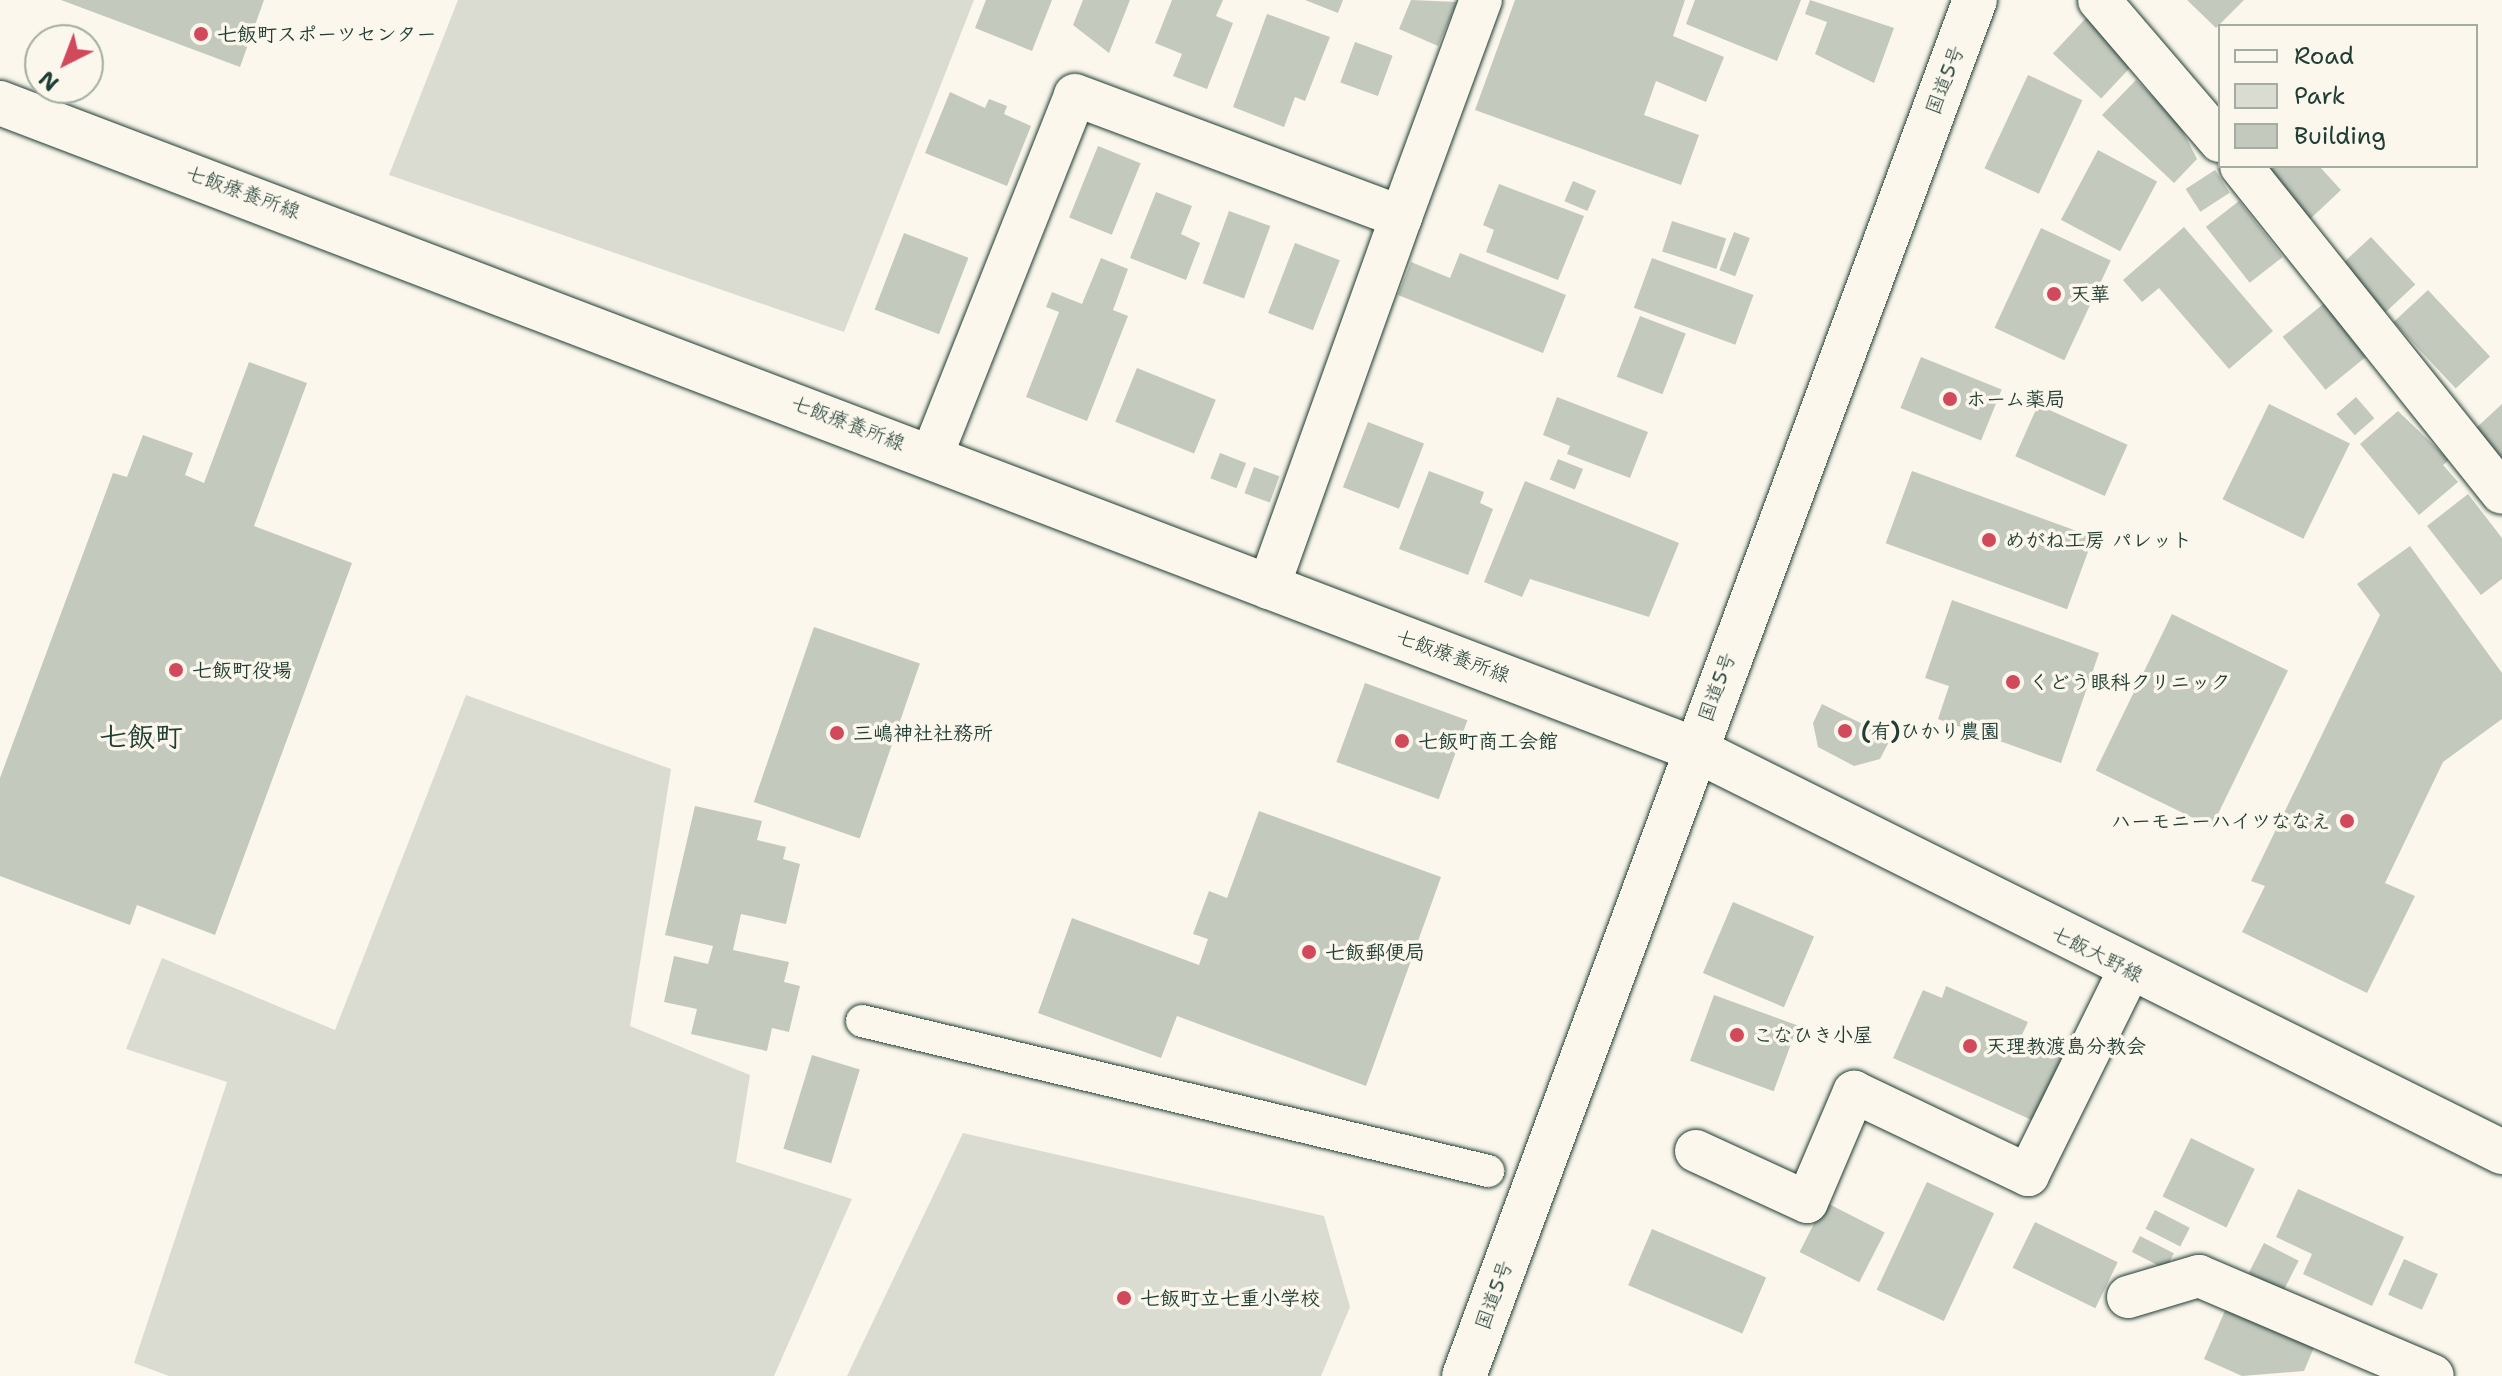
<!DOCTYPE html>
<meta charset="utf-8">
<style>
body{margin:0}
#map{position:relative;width:2502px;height:1376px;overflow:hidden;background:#fbf7ec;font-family:"Shantell Sans","Klee One",sans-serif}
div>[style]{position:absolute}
.green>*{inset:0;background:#dbdcd1}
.building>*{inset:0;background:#c4c9be;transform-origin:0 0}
.roads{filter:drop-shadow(0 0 2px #1f3d34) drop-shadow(0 0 2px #1f3d34)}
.pedestrian>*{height:32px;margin:-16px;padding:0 16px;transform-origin:16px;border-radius:16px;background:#fbf7ec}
.minor>*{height:42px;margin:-21px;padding:0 21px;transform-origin:21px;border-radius:21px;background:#fbf7ec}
.secondary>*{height:44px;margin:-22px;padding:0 22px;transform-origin:22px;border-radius:22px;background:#fbf7ec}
.trunk>*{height:44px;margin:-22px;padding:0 22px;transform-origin:22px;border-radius:22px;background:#fbf7ec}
.dots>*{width:22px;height:22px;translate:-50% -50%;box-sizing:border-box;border:4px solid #fbf7ec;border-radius:50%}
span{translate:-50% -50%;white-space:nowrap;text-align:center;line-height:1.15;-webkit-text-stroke:7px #fbf7ec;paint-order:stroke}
.poi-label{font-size:20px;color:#1f3d34;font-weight:700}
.left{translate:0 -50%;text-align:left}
.right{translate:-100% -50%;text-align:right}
.street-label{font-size:20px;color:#1f3d34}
.district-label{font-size:28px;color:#1f3d34;font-weight:700}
.legend{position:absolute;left:2218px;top:24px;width:260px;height:144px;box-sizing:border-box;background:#fbf7ec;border:2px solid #a3ada2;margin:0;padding:10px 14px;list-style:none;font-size:24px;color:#1f3d34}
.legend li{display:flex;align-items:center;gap:16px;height:40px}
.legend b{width:40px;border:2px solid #a3ada2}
.north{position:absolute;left:24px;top:24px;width:80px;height:80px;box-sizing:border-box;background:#fbf7ec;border:2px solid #a3ada2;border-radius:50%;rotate:222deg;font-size:22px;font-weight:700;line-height:32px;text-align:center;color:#1f3d34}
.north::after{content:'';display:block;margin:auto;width:28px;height:36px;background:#d1495b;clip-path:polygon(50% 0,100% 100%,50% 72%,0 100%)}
</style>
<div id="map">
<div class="green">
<i style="clip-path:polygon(458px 0,974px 0,844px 332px,389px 175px)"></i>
<i style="clip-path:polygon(466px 695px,671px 769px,630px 1026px,750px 1075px,736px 1162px,852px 1199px,774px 1376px,169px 1376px,134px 1363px,227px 1082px,126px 1049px,162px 958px,335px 1030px)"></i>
<i style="clip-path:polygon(963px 1133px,1324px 1216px,1350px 1307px,1321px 1376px,847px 1376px)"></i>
</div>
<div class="building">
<i style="clip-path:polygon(61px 0,264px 0,240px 67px)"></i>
<i style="clip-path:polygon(986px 0,1052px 0,1032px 51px,975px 28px)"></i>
<i style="clip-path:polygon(1083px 0,1130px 0,1109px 53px,1073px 25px)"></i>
<i style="clip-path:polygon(1172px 0,1223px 0,1216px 16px,1233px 23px,1207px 89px,1173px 76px,1182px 54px,1155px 43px)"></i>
<i style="clip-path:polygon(1305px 0,1343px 0,1338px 13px)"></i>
<i style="clip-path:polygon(1411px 0,1457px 2px,1438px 46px,1399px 29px)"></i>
<i style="clip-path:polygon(1515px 0,1685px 0,1673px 36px,1724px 57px,1706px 102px,1656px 81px,1644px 115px,1699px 135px,1681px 185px,1475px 110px)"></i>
<i style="clip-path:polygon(1695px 0,1801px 0,1777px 61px,1686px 24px)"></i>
<i style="clip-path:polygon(1810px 0,1894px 28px,1874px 83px,1815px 54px,1827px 22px,1805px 14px)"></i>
<i style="clip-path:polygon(2187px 0,2244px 0,2216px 28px)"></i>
<i style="clip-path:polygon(1267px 14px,1330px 37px,1305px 101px,1295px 97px,1284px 127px,1233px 107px)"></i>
<i style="left:2087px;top:17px;width:66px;height:50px;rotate:43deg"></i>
<i style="left:1355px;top:42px;width:40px;height:43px;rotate:20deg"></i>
<i style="left:2028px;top:75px;width:60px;height:103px;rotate:25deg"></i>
<i style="clip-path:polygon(2136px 80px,2177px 120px,2197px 159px,2174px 183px,2102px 115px)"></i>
<i style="clip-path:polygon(950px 92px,985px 108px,989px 99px,1007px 106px,1004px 114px,1031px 126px,1007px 186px,925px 153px)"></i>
<i style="left:1098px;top:146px;width:46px;height:77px;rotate:22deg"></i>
<i style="left:2098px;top:150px;width:67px;height:79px;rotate:28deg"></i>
<i style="clip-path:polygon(2260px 166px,2319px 166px,2341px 190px,2309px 220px)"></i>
<i style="left:2215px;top:170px;width:27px;height:35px;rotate:57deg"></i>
<i style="left:1573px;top:181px;width:25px;height:22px;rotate:23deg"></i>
<i style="clip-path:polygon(1499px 184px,1584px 216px,1558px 280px,1486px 252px,1494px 230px,1483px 225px)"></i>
<i style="clip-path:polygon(1156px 192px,1192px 206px,1181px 234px,1200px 243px,1186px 280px,1130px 258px)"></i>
<i style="left:2239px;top:201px;width:71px;height:42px;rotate:52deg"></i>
<i style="left:1229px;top:211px;width:44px;height:77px;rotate:20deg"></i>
<i style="left:1672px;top:221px;width:57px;height:32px;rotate:18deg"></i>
<i style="clip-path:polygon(2184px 227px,2273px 331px,2229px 369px,2159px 288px,2142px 302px,2123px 280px)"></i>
<i style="left:2041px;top:228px;width:77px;height:110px;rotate:25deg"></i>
<i style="left:1734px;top:232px;width:17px;height:41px;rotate:21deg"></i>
<i style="left:904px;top:233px;width:69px;height:82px;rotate:21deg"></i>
<i style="left:2371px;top:237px;width:65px;height:44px;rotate:47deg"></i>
<i style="left:1295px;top:243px;width:48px;height:75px;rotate:21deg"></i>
<i style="clip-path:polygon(1460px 253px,1566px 295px,1543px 353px,1398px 295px,1411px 262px,1450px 278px)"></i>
<i style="clip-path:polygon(1101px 258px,1128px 269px,1113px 310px,1128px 316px,1087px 421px,1026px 397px,1059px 312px,1046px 307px,1052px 292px,1082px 304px)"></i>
<i style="left:1652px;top:258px;width:108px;height:53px;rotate:20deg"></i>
<i style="left:2428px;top:290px;width:91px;height:47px;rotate:47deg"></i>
<i style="left:2327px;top:301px;width:68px;height:57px;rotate:51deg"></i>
<i style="left:1640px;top:316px;width:49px;height:65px;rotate:21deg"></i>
<i style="left:1921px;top:357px;width:87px;height:55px;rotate:22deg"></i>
<i style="clip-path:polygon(249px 362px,307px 383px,254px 526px,352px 563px,215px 935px,137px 905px,130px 925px,0 876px,0 778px,113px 473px,127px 477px,143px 435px,193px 453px,185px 475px,204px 483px)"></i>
<i style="left:1137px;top:368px;width:85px;height:58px;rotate:22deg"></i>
<i style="clip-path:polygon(1557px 397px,1648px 432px,1630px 478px,1567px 454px,1570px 446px,1543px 435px)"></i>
<i style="left:2356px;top:397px;width:28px;height:26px;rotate:49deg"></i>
<i style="left:2269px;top:404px;width:90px;height:106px;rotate:26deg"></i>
<i style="clip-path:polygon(2502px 404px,2502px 459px,2475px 429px)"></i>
<i style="left:2038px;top:405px;width:98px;height:56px;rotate:24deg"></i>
<i style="clip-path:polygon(2398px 411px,2449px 460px,2443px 465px,2458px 482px,2419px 515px,2360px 444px)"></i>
<i style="left:1368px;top:422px;width:60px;height:70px;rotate:21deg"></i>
<i style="left:1220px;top:453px;width:28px;height:27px;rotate:21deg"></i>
<i style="left:1558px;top:459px;width:27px;height:22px;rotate:22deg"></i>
<i style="left:1254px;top:467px;width:27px;height:28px;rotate:20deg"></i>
<i style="clip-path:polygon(1429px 471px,1484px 492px,1480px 503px,1493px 509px,1468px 575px,1399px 549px)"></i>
<i style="left:1912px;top:471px;width:193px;height:77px;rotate:20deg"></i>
<i style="clip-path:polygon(1525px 481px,1679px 543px,1649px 617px,1530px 579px,1522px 597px,1484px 582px)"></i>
<i style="clip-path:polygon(2468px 494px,2502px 538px,2502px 579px,2481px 595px,2427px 526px)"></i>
<i style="clip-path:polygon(2410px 546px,2502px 673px,2502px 719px,2443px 762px,2385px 883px,2415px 896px,2367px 993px,2242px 932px,2265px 886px,2251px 881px,2380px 615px,2357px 584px)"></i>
<i style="clip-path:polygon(1952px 600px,2099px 653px,2061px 763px,1938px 719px,1949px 686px,1925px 678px)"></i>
<i style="left:2172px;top:614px;width:129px;height:174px;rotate:26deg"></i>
<i style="left:814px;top:627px;width:112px;height:185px;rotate:19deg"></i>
<i style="left:1365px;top:683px;width:109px;height:84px;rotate:20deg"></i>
<i style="clip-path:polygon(1822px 704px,1891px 738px,1880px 759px,1854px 766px,1818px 747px,1813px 723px)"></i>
<i style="clip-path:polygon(695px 806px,762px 821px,757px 840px,786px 847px,783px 859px,800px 864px,786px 924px,741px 914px,733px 950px,789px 962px,784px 982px,800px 986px,789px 1032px,772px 1028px,767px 1051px,691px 1034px,697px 1009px,664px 1002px,674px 956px,708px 964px,713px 946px,665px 935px)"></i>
<i style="clip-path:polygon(1259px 811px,1441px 877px,1366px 1086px,1177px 1016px,1161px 1058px,1038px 1013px,1072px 918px,1199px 965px,1208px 939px,1193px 934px,1209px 891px,1227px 898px)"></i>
<i style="left:1733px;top:902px;width:88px;height:77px;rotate:23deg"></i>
<i style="clip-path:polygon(1946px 986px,2028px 1022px,2021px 1037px,2063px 1056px,2034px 1121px,1893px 1058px,1923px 990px,1942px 998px)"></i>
<i style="left:1714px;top:995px;width:89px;height:70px;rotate:20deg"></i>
<i style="left:812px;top:1055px;width:50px;height:98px;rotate:17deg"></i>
<i style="left:2191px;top:1138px;width:71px;height:65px;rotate:26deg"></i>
<i style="left:1927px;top:1182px;width:74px;height:119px;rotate:25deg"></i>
<i style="clip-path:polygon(2298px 1189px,2404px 1237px,2372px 1306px,2303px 1274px,2312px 1254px,2276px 1237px)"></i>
<i style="left:1825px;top:1202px;width:67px;height:56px;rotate:27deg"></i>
<i style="left:2155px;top:1210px;width:39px;height:21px;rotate:27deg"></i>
<i style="left:2035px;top:1222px;width:92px;height:51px;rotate:26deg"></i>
<i style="left:1652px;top:1229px;width:124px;height:61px;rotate:23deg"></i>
<i style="left:2140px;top:1236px;width:38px;height:18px;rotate:27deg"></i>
<i style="left:2264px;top:1243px;width:39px;height:34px;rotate:27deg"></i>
<i style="left:2404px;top:1259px;width:37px;height:39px;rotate:24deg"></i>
<i style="clip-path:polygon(2227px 1306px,2315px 1345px,2304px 1371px,2242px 1376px,2204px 1359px)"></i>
</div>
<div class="roads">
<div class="pedestrian">
<i style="left:862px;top:1021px;width:644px;rotate:13.47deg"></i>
</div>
<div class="minor">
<i style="left:2099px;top:0;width:186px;rotate:49.4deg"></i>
<i style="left:2241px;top:166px;width:418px;rotate:51.4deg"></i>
<i style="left:1401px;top:217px;width:231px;rotate:-69.8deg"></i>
<i style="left:932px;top:455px;width:387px;rotate:-68.3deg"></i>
<i style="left:1075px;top:95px;width:348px;rotate:20.5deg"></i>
<i style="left:1401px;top:217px;width:394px;rotate:109.7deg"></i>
<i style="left:1696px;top:1151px;width:122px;rotate:24.7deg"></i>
<i style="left:1807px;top:1202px;width:120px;rotate:-66.9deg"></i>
<i style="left:1854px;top:1092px;width:193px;rotate:25.5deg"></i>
<i style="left:2028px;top:1175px;width:228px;rotate:-63.7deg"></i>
<i style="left:2128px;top:1297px;width:74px;rotate:-16.5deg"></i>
<i style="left:2199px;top:1276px;width:254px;rotate:23.1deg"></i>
</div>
<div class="secondary">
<i style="left:0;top:103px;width:1813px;rotate:20.87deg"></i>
<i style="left:1694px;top:749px;width:903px;rotate:26.51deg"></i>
</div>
<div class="trunk">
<i style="left:1464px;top:1376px;width:1468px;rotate:-69.63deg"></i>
</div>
</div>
<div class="dots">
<i style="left:201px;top:34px;background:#d1495b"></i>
<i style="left:2054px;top:294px;background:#d1495b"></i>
<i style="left:1950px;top:399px;background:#d1495b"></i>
<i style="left:1989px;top:540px;background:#d1495b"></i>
<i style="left:176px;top:670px;background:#d1495b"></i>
<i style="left:2013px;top:682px;background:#d1495b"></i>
<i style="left:1845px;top:731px;background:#d1495b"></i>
<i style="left:837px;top:733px;background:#d1495b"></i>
<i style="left:1402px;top:741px;background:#d1495b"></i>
<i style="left:2347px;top:821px;background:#d1495b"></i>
<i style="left:1309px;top:952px;background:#d1495b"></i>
<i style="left:1737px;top:1035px;background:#d1495b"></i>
<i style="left:1970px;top:1046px;background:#d1495b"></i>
<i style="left:1124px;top:1298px;background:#d1495b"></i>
</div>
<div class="poi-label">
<span class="left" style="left:217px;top:34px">七飯町スポーツセンター</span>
<span class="left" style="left:2070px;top:294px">天華</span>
<span class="left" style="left:1966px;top:399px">ホーム薬局</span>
<span class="left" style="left:2005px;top:540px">めがね工房 パレット</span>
<span class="left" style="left:192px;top:670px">七飯町役場</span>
<span class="left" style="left:2029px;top:682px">くどう眼科クリニック</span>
<span class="left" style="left:1861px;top:731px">(有)ひかり農園</span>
<span class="left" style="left:853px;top:733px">三嶋神社社務所</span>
<span class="left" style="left:1418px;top:741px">七飯町商工会館</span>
<span class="right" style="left:2331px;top:821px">ハーモニーハイツななえ</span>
<span class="left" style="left:1325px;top:952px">七飯郵便局</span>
<span class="left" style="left:1753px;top:1035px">こなひき小屋</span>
<span class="left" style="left:1986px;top:1046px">天理教渡島分教会</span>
<span class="left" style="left:1140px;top:1298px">七飯町立七重小学校</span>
</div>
<div class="street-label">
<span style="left:1945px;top:80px;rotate:-69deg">国道5号</span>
<span style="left:243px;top:192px;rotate:20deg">七飯療養所線</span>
<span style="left:848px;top:423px;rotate:21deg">七飯療養所線</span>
<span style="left:1453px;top:656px;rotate:20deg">七飯療養所線</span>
<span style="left:1717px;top:687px;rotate:-70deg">国道5号</span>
<span style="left:2097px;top:954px;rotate:27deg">七飯大野線</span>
<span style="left:1494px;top:1295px;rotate:-70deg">国道5号</span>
</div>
<div class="district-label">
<span style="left:141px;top:736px">七飯町</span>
</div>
<ul class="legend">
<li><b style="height:10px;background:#fbf7ec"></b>Road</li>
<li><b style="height:22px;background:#dbdcd1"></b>Park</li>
<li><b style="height:22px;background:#c4c9be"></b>Building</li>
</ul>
<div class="north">N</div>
</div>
